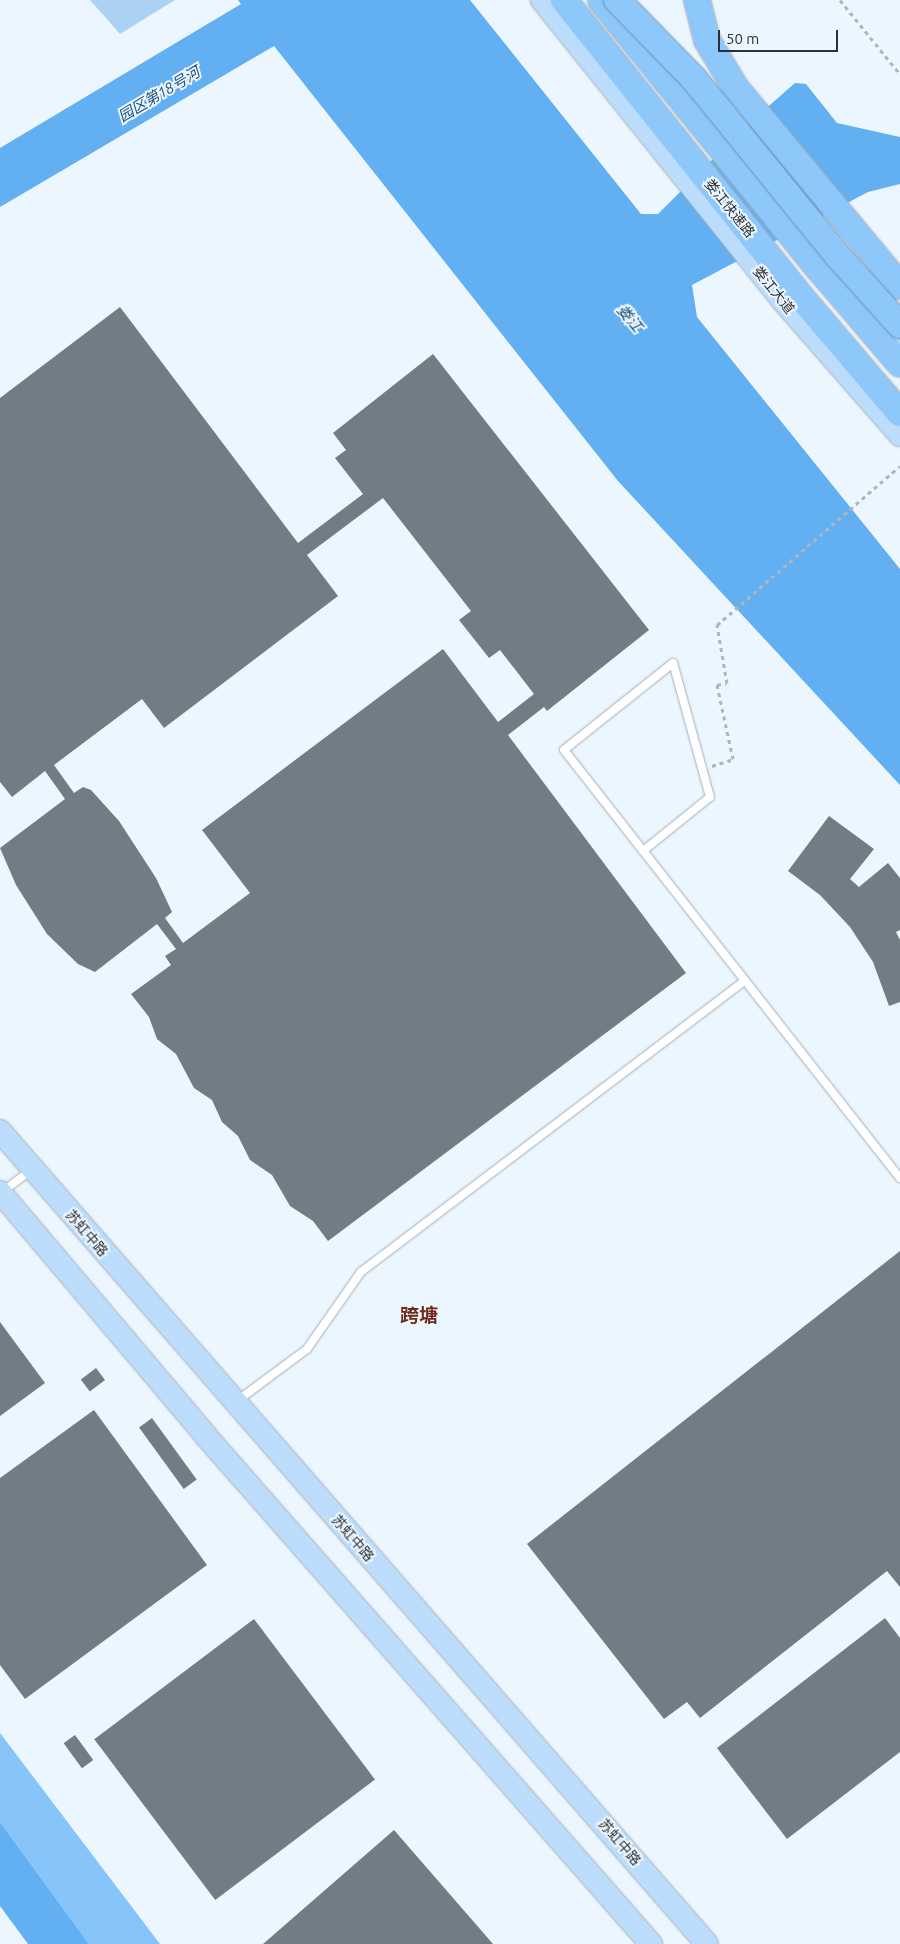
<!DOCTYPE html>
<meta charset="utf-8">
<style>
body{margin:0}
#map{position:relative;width:900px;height:1944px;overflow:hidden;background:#ecf6ff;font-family:Ubuntu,"Noto Sans SC",sans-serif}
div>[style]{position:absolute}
.green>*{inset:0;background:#abd2f5}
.forest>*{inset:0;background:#87c4f9}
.water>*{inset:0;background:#62aff1}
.building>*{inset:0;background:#717c86;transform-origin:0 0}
.path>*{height:3px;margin-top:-1.5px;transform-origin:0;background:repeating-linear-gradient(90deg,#aeb6bd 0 4px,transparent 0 8px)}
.roads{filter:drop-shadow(0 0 1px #a2aeb9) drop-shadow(0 0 1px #a2aeb9)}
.lane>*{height:8px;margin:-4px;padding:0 4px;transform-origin:4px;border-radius:4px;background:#fff}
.primary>*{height:22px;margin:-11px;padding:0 11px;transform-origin:11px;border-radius:11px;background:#bbddfb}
.highway>*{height:26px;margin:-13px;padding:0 13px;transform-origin:13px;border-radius:13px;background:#8ec7f9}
.bridges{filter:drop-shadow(0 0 1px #6c92b5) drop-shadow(0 0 1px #6c92b5)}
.highway-bridge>*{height:26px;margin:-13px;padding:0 13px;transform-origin:13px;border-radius:13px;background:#8ec7f9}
span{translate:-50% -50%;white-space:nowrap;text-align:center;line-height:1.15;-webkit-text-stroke:4px #ecf6ff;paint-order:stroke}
.street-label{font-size:14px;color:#2d3136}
.water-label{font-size:15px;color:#1a527d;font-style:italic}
.district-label{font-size:19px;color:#6d2a18;font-weight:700}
.scale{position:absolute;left:718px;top:30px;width:120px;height:22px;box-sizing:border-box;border:2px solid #2d3136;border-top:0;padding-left:6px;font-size:15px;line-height:18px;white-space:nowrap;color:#2d3136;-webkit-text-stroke:4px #ecf6ff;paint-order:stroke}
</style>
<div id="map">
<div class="green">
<i style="clip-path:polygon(90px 0,175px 0,120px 34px)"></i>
</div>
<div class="forest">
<i style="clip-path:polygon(0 1733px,160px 1944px,89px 1944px,0 1822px)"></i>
</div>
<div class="water">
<i style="clip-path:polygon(238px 0,470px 0,641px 214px,658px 214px,747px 125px,795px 83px,806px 84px,837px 123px,900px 137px,900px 184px,868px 192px,692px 285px,697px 317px,900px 569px,900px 785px,618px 481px,274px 46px,0 207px,0 148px,241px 4px)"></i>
<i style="clip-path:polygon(0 1822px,89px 1944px,28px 1944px,0 1906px)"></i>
</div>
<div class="building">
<i style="clip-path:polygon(evenodd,120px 307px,298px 543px,363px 494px,335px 458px,346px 450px,333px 433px,433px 354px,649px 630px,547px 711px,544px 707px,508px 735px,686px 973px,328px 1241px,313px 1221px,290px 1206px,272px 1175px,250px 1160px,238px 1136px,222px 1122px,212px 1100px,194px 1088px,176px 1054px,157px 1039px,149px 1017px,131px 994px,171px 965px,165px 956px,176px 949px,157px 924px,95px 972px,78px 964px,47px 934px,16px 885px,0 848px,65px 799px,45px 771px,12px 797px,0 782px,0 398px,120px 307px,383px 498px,471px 611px,459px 620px,489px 658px,500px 650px,534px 694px,498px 722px,443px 649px,202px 830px,250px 893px,183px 943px,165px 918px,172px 912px,156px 878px,119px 821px,91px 790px,83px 787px,74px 793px,54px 765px,142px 699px,164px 728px,338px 596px,307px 555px,383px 498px)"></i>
<i style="clip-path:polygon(829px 816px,874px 849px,850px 879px,859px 887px,888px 863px,900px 878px,900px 930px,896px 932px,900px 940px,900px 1002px,889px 1006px,873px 962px,850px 927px,820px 895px,788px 871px)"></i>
<i style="clip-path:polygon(900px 1251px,900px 1587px,887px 1571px,700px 1718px,687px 1702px,664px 1719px,527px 1544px)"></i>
<i style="clip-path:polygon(0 1322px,45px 1383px,0 1416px)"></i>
<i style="left:96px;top:1368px;width:15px;height:19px;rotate:53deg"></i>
<i style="clip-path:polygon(94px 1410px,207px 1565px,25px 1699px,0 1665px,0 1478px)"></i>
<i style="left:152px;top:1418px;width:76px;height:16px;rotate:54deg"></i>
<i style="clip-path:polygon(885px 1618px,900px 1638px,900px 1752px,787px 1839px,717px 1748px)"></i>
<i style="left:254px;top:1619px;width:201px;height:200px;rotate:53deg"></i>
<i style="left:75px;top:1735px;width:31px;height:14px;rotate:54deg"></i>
<i style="clip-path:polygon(394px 1830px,493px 1944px,263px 1944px)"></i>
</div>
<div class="path">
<i style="left:840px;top:0;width:95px;rotate:51deg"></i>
<i style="left:712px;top:766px;width:22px;rotate:-18deg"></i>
<i style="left:733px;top:759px;width:76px;rotate:-102.2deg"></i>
<i style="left:717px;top:685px;width:10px;rotate:-11deg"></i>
<i style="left:727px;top:683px;width:59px;rotate:-99.8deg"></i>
<i style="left:717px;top:625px;width:242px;rotate:-41deg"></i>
</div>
<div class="roads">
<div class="lane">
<i style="left:643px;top:851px;width:86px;rotate:-38.9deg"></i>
<i style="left:710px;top:797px;width:139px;rotate:-105.4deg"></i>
<i style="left:673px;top:663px;width:139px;rotate:141.4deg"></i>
<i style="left:564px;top:750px;width:544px;rotate:51.87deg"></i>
<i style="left:2px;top:1192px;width:35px;rotate:-37deg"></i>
<i style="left:237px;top:1401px;width:87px;rotate:-36.6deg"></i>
<i style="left:307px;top:1349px;width:94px;rotate:-55deg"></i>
<i style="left:361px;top:1272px;width:482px;rotate:-37.2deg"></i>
</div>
<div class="primary">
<i style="left:542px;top:0;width:386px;rotate:51.3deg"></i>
<i style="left:783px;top:301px;width:178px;rotate:48.9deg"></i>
<i style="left:873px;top:312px;width:42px;rotate:49.8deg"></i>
<i style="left:0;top:1131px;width:1077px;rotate:48.99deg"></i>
<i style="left:0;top:1192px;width:318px;rotate:49.8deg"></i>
<i style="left:205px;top:1435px;width:677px;rotate:48.77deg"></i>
</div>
<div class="highway">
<i style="left:564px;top:0;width:372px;rotate:51.4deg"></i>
<i style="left:796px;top:291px;width:160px;rotate:49.6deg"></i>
<i style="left:601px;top:0;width:348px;rotate:51deg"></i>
<i style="left:820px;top:270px;width:123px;rotate:49.6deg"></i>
<i style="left:697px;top:0;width:41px;rotate:76deg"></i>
<i style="left:707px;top:40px;width:55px;rotate:59.2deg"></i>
<i style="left:735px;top:87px;width:259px;rotate:50.3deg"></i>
</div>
</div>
<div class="bridges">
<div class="highway-bridge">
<i style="left:617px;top:0;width:110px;rotate:45.7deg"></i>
<i style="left:694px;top:79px;width:228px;rotate:50.9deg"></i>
<i style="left:838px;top:256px;width:93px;rotate:48.1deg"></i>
</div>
</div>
<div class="street-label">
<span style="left:730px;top:208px;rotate:51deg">娄江快速路</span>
<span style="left:774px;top:290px;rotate:51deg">娄江大道</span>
<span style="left:87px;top:1233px;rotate:49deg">苏虹中路</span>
<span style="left:353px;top:1538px;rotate:49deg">苏虹中路</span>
<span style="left:620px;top:1842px;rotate:49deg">苏虹中路</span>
</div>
<div class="water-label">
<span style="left:159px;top:94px;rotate:-31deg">园区第18号河</span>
<span style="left:630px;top:318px;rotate:50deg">娄江</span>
</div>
<div class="district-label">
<span style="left:419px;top:1316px">跨塘</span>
</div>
<div class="scale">50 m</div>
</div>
